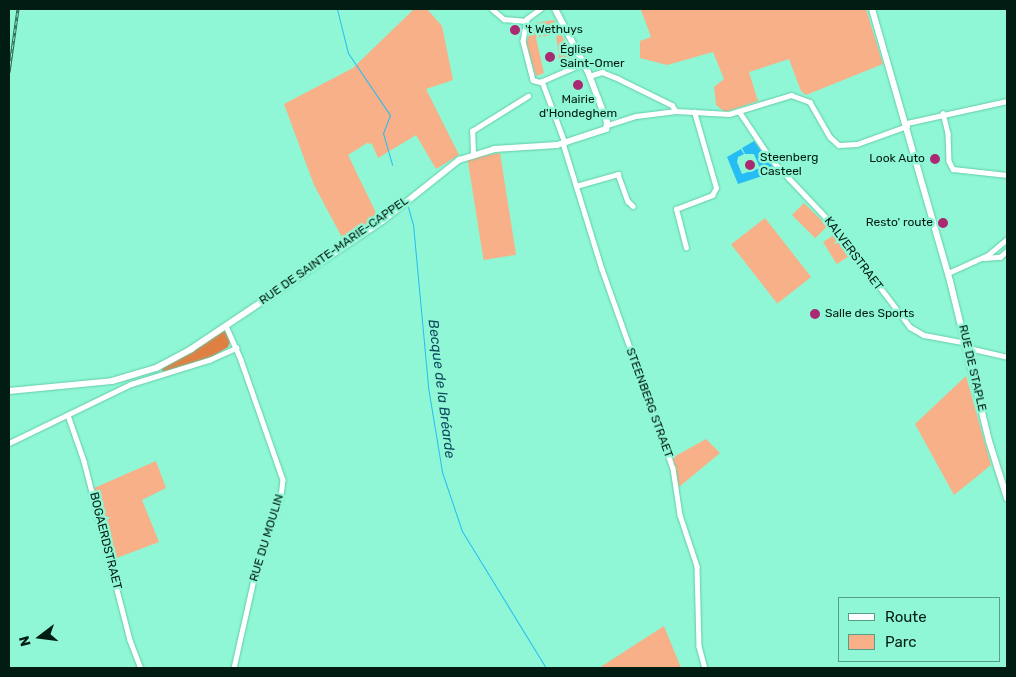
<!DOCTYPE html>
<meta charset="utf-8">
<style>
body{margin:0}
#map{position:relative;width:1016px;height:677px;overflow:hidden;background:#8ff7d5;font-family:Rubik,sans-serif}
div>[style]{position:absolute}
.green>*{inset:0;background:#f7b087;transform-origin:0 0}
.forest>*{inset:0;background:#e07f42}
.water>*{inset:0;background:#26bcf5}
.stream>*{height:1px;margin:-0.5px;padding:0 0.5px;transform-origin:0.5px;border-radius:0.5px;background:#26bcf5}
.roads{filter:drop-shadow(0 0 1px #63ccab) drop-shadow(0 0 1px #63ccab)}
.street>*{height:4.5px;margin:-2.25px;padding:0 2.25px;transform-origin:2.25px;border-radius:2.25px;background:#fff}
.secondary>*{height:6px;margin:-3px;padding:0 3px;transform-origin:3px;border-radius:3px;background:#fff}
.rail>*{height:3px;margin-top:-1.5px;transform-origin:0;background:repeating-linear-gradient(90deg,#8ff7d5 0 4px,#316856 0 8px);box-sizing:border-box;border-block:1px solid #316856}
.dots>*{width:14px;height:14px;translate:-50% -50%;box-sizing:border-box;border:2px solid #8ff7d5;border-radius:50%}
span{translate:-50% -50%;white-space:nowrap;text-align:center;line-height:1.15;-webkit-text-stroke:5px #8ff7d5;paint-order:stroke}
.poi-label{font-size:12px;color:#001c13}
.left{translate:0 -50%;text-align:left}
.right{translate:-100% -50%;text-align:right}
.street-label{font-size:12px;color:#001c13}
.water-label{font-size:14px;color:#0e485f;font-style:italic}
.frame{position:absolute;inset:0;border:10px solid #001c13;pointer-events:none}
.legend{position:absolute;left:838px;top:597px;width:162px;height:65px;box-sizing:border-box;background:#8ff7d5;border:1px solid #569f87;margin:0;padding:6px 9px;list-style:none;font-size:15px;color:#001c13}
.legend li{display:flex;align-items:center;gap:10px;height:25px}
.legend b{width:25px;border:1px solid #569f87}
.north{position:absolute;left:15px;top:612px;width:50px;height:50px;-webkit-text-stroke:4px #8ff7d5;paint-order:stroke;rotate:255deg;font-size:14px;font-weight:700;line-height:20px;text-align:center;color:#001c13}
.north::after{content:'';display:block;margin:auto;width:18px;height:22px;background:#001c13;clip-path:polygon(50% 0,100% 100%,50% 72%,0 100%)}
</style>
<div id="map">
<div class="green">
<i style="clip-path:polygon(414px 9px,427px 9px,442px 26px,453px 80px,426px 89px,459px 155px,436px 169px,416px 135px,378px 158px,372px 144px,367px 143px,348px 155px,379px 219px,344px 241px,314px 185px,284px 104px,353px 68px)"></i>
<i style="clip-path:polygon(644px 9px,866px 9px,883px 64px,806px 95px,801px 91px,789px 59px,749px 72px,758px 101px,725px 112px,716px 105px,714px 87px,724px 79px,713px 52px,667px 65px,640px 58px,640px 41px,651px 37px,641px 10px)"></i>
<i style="clip-path:polygon(554px 20px,574px 60px,560px 67px,556px 34px,536px 38px,544px 73px,536px 76px,526px 43px,534px 23px)"></i>
<i style="left:500px;top:153px;width:103px;height:33px;rotate:81deg"></i>
<i style="left:804px;top:203px;width:33px;height:17px;rotate:45deg"></i>
<i style="left:765px;top:218px;width:75px;height:43px;rotate:52deg"></i>
<i style="left:834px;top:235px;width:26px;height:13px;rotate:58deg"></i>
<i style="clip-path:polygon(966px 376px,991px 465px,954px 495px,915px 424px)"></i>
<i style="clip-path:polygon(706px 439px,720px 453px,679px 487px,672px 458px)"></i>
<i style="clip-path:polygon(156px 461px,166px 488px,142px 500px,159px 542px,114px 559px,94px 488px)"></i>
<i style="clip-path:polygon(664px 626px,681px 668px,599px 668px)"></i>
</div>
<div class="forest">
<i style="clip-path:polygon(225px 329px,231px 339px,228px 347px,210px 358px,163px 373px,162px 369px)"></i>
</div>
<div class="water">
<i style="clip-path:polygon(754px 141px,774px 168px,772px 173px,738px 184px,727px 157px,741px 149px,744px 154px,738px 157px,737px 162px,742px 174px,760px 168px,754px 154px,745px 154px,742px 148px)"></i>
</div>
<div class="stream">
<i style="left:337px;top:9px;width:45px;rotate:76deg"></i>
<i style="left:348px;top:53px;width:75px;rotate:55.9deg"></i>
<i style="left:390px;top:115px;width:19px;rotate:111deg"></i>
<i style="left:383px;top:133px;width:33px;rotate:74deg"></i>
<i style="left:408px;top:207px;width:18px;rotate:74deg"></i>
<i style="left:413px;top:224px;width:164px;rotate:84.7deg"></i>
<i style="left:428px;top:387px;width:86px;rotate:80.6deg"></i>
<i style="left:442px;top:472px;width:62px;rotate:71.3deg"></i>
<i style="left:462px;top:531px;width:161px;rotate:58.5deg"></i>
</div>
<div class="roads">
<div class="street">
<i style="left:492px;top:9px;width:16px;rotate:40deg"></i>
<i style="left:504px;top:19px;width:22px;rotate:5deg"></i>
<i style="left:541px;top:9px;width:17px;rotate:144deg"></i>
<i style="left:527px;top:19px;width:22px;rotate:100deg"></i>
<i style="left:523px;top:41px;width:40px;rotate:75.6deg"></i>
<i style="left:533px;top:80px;width:7px;rotate:16deg"></i>
<i style="left:540px;top:82px;width:48px;rotate:-23.4deg"></i>
<i style="left:589px;top:76px;width:14px;rotate:-17deg"></i>
<i style="left:602px;top:72px;width:18px;rotate:22deg"></i>
<i style="left:619px;top:79px;width:59px;rotate:26.1deg"></i>
<i style="left:672px;top:105px;width:7px;rotate:56deg"></i>
<i style="left:542px;top:81px;width:66px;rotate:69.6deg"></i>
<i style="left:739px;top:111px;width:58px;rotate:56.3deg"></i>
<i style="left:771px;top:159px;width:93px;rotate:46.7deg"></i>
<i style="left:835px;top:227px;width:125px;rotate:53.1deg"></i>
<i style="left:910px;top:327px;width:16px;rotate:30deg"></i>
<i style="left:924px;top:335px;width:44px;rotate:10.5deg"></i>
<i style="left:943px;top:113px;width:21px;rotate:76deg"></i>
<i style="left:948px;top:133px;width:28px;rotate:88deg"></i>
<i style="left:949px;top:161px;width:9px;rotate:63deg"></i>
<i style="left:953px;top:169px;width:54px;rotate:6.3deg"></i>
<i style="left:907px;top:123px;width:102px;rotate:-12.4deg"></i>
<i style="left:608px;top:125px;width:29px;rotate:-18deg"></i>
<i style="left:636px;top:116px;width:40px;rotate:-7.1deg"></i>
<i style="left:676px;top:111px;width:53px;rotate:3.2deg"></i>
<i style="left:729px;top:114px;width:65px;rotate:-17deg"></i>
<i style="left:791px;top:95px;width:20px;rotate:20deg"></i>
<i style="left:810px;top:102px;width:40px;rotate:60.3deg"></i>
<i style="left:830px;top:137px;width:12px;rotate:42deg"></i>
<i style="left:839px;top:145px;width:18px;rotate:-3deg"></i>
<i style="left:857px;top:144px;width:53px;rotate:-19.8deg"></i>
<i style="left:563px;top:143px;width:132px;rotate:72.8deg"></i>
<i style="left:602px;top:269px;width:211px;rotate:70.4deg"></i>
<i style="left:673px;top:468px;width:48px;rotate:81.5deg"></i>
<i style="left:680px;top:515px;width:54px;rotate:71.6deg"></i>
<i style="left:697px;top:566px;width:80px;rotate:88.6deg"></i>
<i style="left:699px;top:646px;width:23px;rotate:75deg"></i>
<i style="left:473px;top:154px;width:23px;rotate:-92deg"></i>
<i style="left:472px;top:131px;width:66px;rotate:-32deg"></i>
<i style="left:576px;top:186px;width:44px;rotate:-15.9deg"></i>
<i style="left:618px;top:174px;width:29px;rotate:70deg"></i>
<i style="left:628px;top:201px;width:7px;rotate:45deg"></i>
<i style="left:686px;top:248px;width:40px;rotate:-104.4deg"></i>
<i style="left:676px;top:209px;width:39px;rotate:-21deg"></i>
<i style="left:712px;top:195px;width:8px;rotate:-60deg"></i>
<i style="left:716px;top:188px;width:79px;rotate:-106.1deg"></i>
<i style="left:984px;top:258px;width:16px;rotate:-4deg"></i>
<i style="left:1000px;top:257px;width:9px;rotate:-41deg"></i>
<i style="left:948px;top:273px;width:44px;rotate:-24.2deg"></i>
<i style="left:988px;top:255px;width:25px;rotate:-40deg"></i>
<i style="left:226px;top:326px;width:37px;rotate:66deg"></i>
<i style="left:241px;top:360px;width:127px;rotate:70.7deg"></i>
<i style="left:283px;top:480px;width:16px;rotate:97deg"></i>
<i style="left:281px;top:496px;width:83px;rotate:108.2deg"></i>
<i style="left:255px;top:575px;width:95px;rotate:102.7deg"></i>
<i style="left:969px;top:348px;width:39px;rotate:13deg"></i>
<i style="left:68px;top:415px;width:49px;rotate:70.8deg"></i>
<i style="left:84px;top:461px;width:185px;rotate:75.6deg"></i>
<i style="left:130px;top:640px;width:30px;rotate:69deg"></i>
<i style="left:9px;top:443px;width:136px;rotate:-25.8deg"></i>
<i style="left:131px;top:384px;width:82px;rotate:-17.1deg"></i>
<i style="left:209px;top:360px;width:30px;rotate:-24deg"></i>
</div>
<div class="secondary">
<i style="left:872px;top:9px;width:283px;rotate:74deg"></i>
<i style="left:950px;top:281px;width:165px;rotate:76.3deg"></i>
<i style="left:989px;top:441px;width:60px;rotate:72.5deg"></i>
<i style="left:9px;top:391px;width:103px;rotate:-5.5deg"></i>
<i style="left:112px;top:381px;width:46px;rotate:-16.5deg"></i>
<i style="left:156px;top:368px;width:40px;rotate:-28deg"></i>
<i style="left:191px;top:349px;width:234px;rotate:-33.8deg"></i>
<i style="left:385px;top:219px;width:95px;rotate:-38.6deg"></i>
<i style="left:459px;top:160px;width:37px;rotate:-17deg"></i>
<i style="left:494px;top:149px;width:63px;rotate:-3.6deg"></i>
<i style="left:557px;top:145px;width:52px;rotate:-18.1deg"></i>
<i style="left:606px;top:129px;width:7px;rotate:-82deg"></i>
<i style="left:607px;top:122px;width:53px;rotate:-110.8deg"></i>
<i style="left:588px;top:72px;width:71px;rotate:-117.6deg"></i>
</div>
</div>
<div class="rail">
<i style="left:9px;top:72px;width:64px;rotate:-81.9deg"></i>
</div>
<div class="dots">
<i style="left:515px;top:30px;background:#ab2873"></i>
<i style="left:550px;top:57px;background:#ab2873"></i>
<i style="left:578px;top:85px;background:#ab2873"></i>
<i style="left:935px;top:159px;background:#ab2873"></i>
<i style="left:750px;top:165px;background:#ab2873"></i>
<i style="left:943px;top:223px;background:#ab2873"></i>
<i style="left:815px;top:314px;background:#ab2873"></i>
</div>
<div class="poi-label">
<span class="left" style="left:525px;top:30px">'t Wethuys</span>
<span class="left" style="left:560px;top:57px">Église<br>Saint-Omer</span>
<span style="left:578px;top:107px">Mairie<br>d'Hondeghem</span>
<span class="left" style="left:760px;top:165px">Steenberg<br>Casteel</span>
<span class="right" style="left:925px;top:159px">Look Auto</span>
<span class="right" style="left:933px;top:223px">Resto' route</span>
<span class="left" style="left:825px;top:314px">Salle des Sports</span>
</div>
<div class="street-label">
<span style="left:334px;top:251px;rotate:-35deg">RUE DE SAINTE-MARIE-CAPPEL</span>
<span style="left:853px;top:254px;rotate:53deg">KALVERSTRAET</span>
<span style="left:972px;top:368px;rotate:77deg">RUE DE STAPLE</span>
<span style="left:649px;top:403px;rotate:70deg">STEENBERG STRAET</span>
<span style="left:267px;top:538px;rotate:-73deg">RUE DU MOULIN</span>
<span style="left:105px;top:541px;rotate:76deg">BOGAERDSTRAET</span>
</div>
<div class="water-label">
<span style="left:441px;top:389px;rotate:83deg">Becque de la Bréarde</span>
</div>
<div class="frame"></div>
<ul class="legend">
<li><b style="height:6px;background:#fff"></b>Route</li>
<li><b style="height:14px;background:#f7b087"></b>Parc</li>
</ul>
<div class="north">N</div>
</div>
